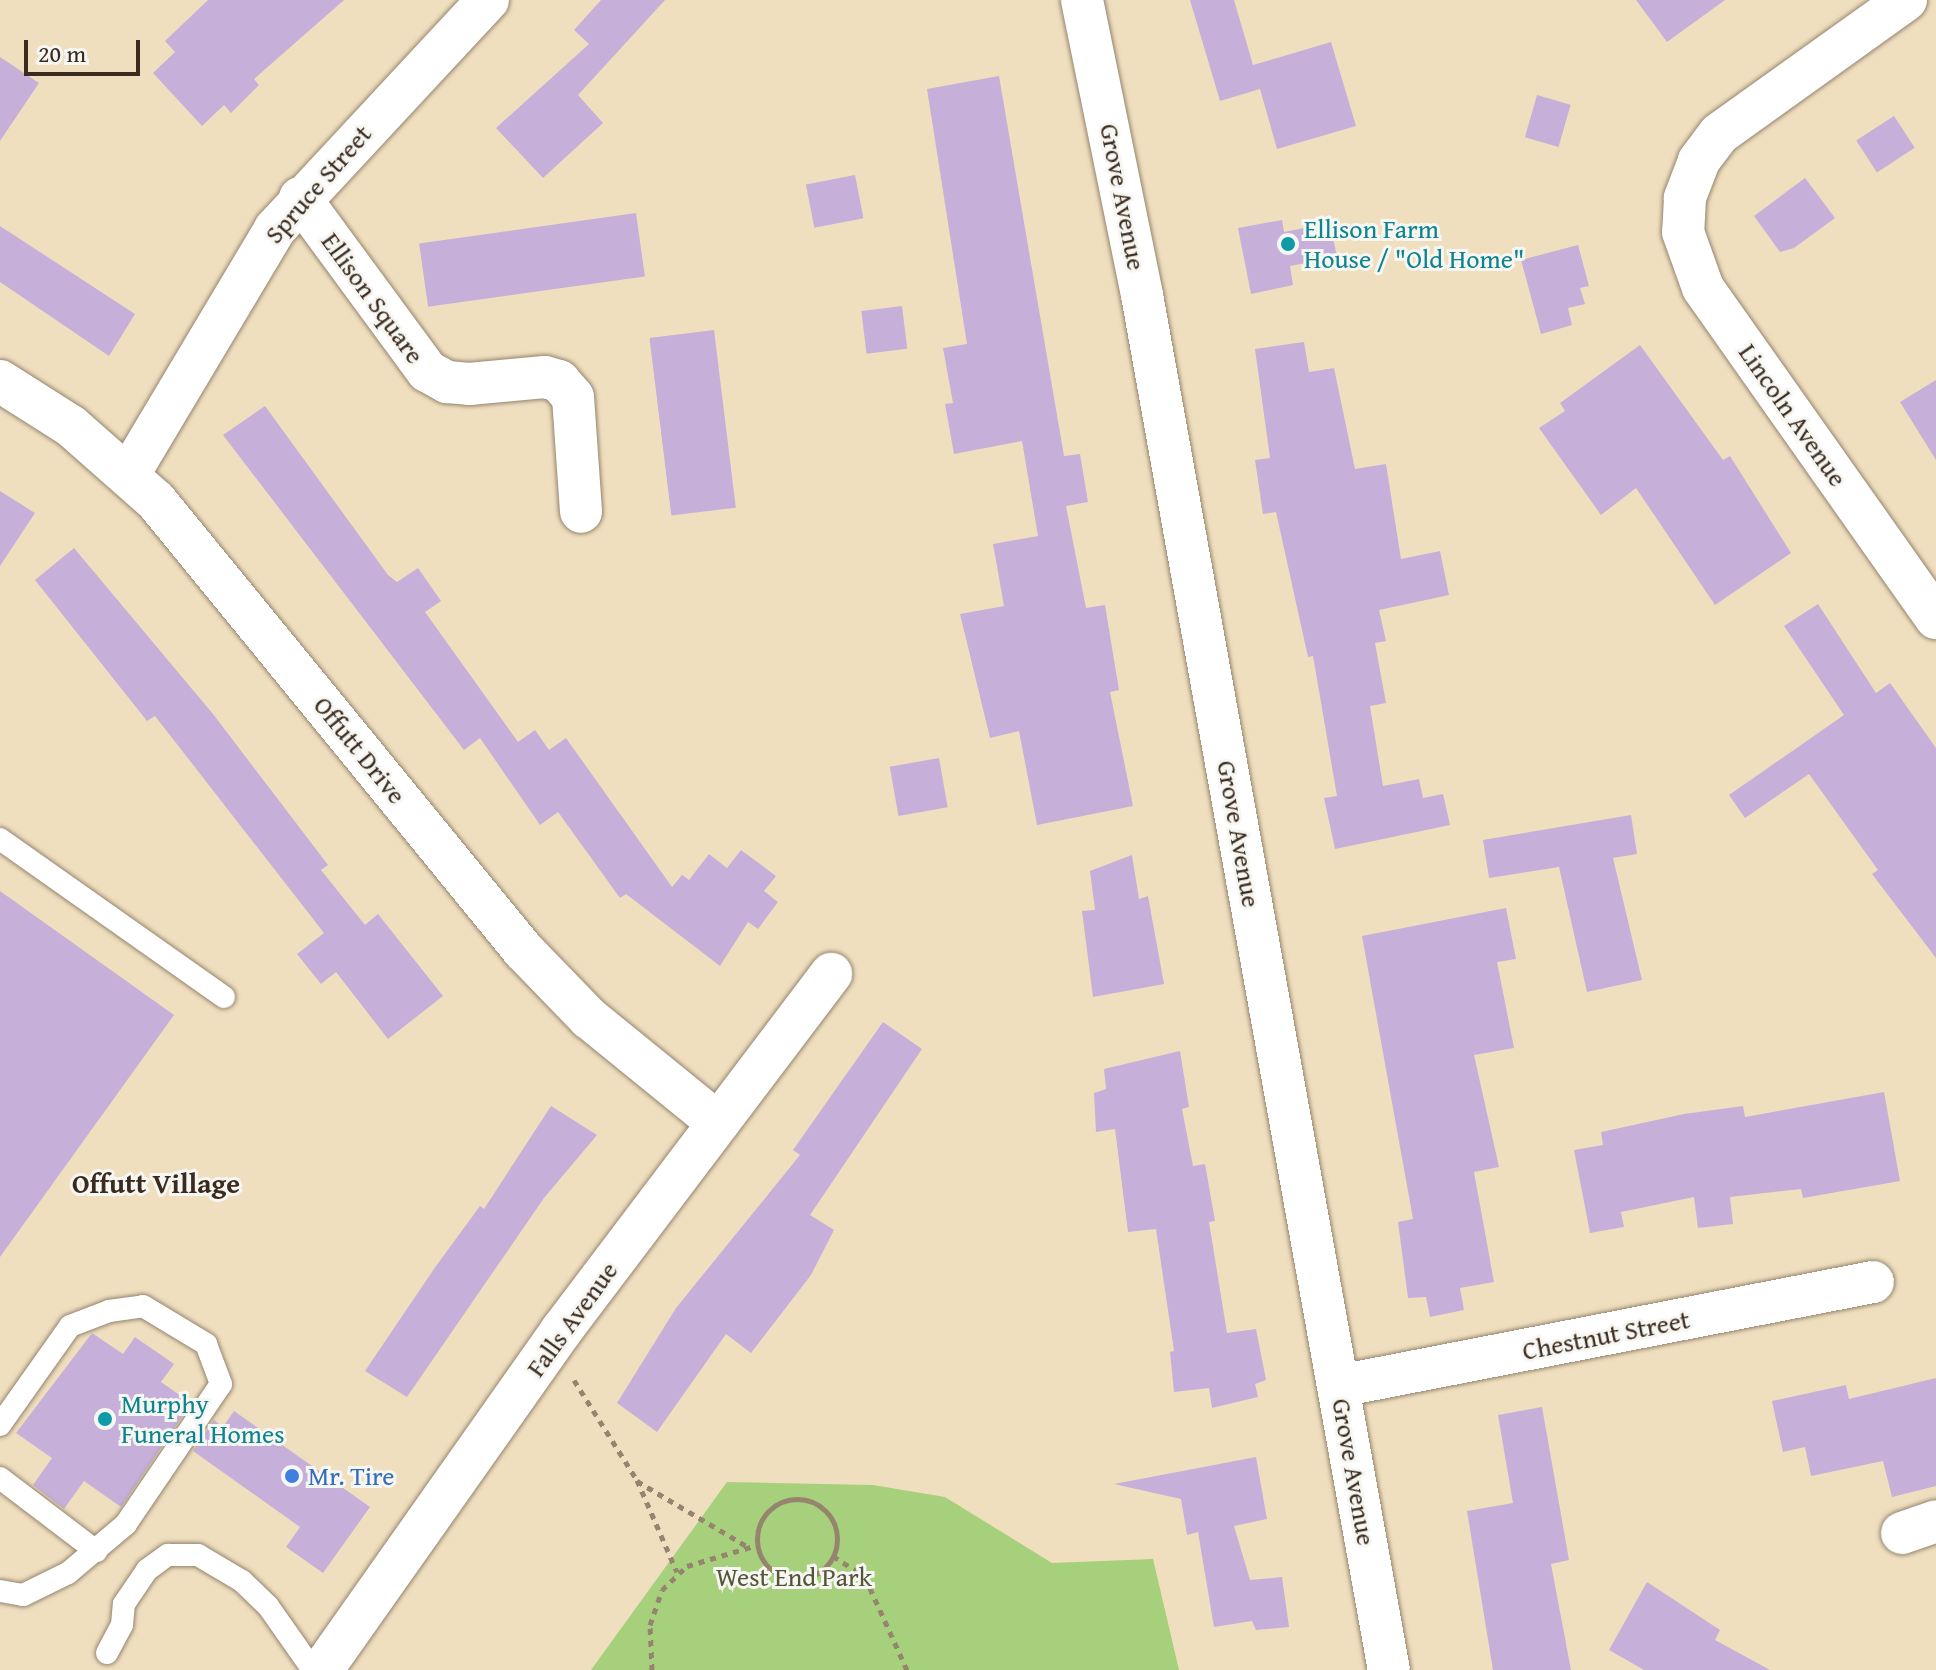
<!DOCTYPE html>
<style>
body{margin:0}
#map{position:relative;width:1936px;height:1670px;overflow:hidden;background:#efdfbf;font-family:"Gentium Book Plus",serif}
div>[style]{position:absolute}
.green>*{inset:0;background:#a6d07c}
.building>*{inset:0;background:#c6b0da;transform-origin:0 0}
.path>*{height:5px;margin-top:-2.5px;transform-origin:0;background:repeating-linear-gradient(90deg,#95846e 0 6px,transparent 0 12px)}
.path>.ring{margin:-2.5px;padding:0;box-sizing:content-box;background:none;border:5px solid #95846e;border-radius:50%}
.roads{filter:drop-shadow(0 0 2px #95846e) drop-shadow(0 0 2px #95846e)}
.lane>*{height:22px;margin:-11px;padding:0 11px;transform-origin:11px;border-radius:11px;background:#fff}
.street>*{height:42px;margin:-21px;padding:0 21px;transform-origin:21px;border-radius:21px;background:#fff}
.dots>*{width:22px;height:22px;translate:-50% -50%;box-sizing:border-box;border:4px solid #f6f6f2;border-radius:50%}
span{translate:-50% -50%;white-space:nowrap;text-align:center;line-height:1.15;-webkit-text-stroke:6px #f6f6f2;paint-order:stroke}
.street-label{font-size:26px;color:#3b2a1e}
.culture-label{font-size:26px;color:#0d838f}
.left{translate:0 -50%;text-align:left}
.shop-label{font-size:26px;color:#366cbe}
.park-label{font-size:26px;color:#565436}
.neighbourhood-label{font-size:28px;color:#3b2a1e;font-weight:700}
.scale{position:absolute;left:24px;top:40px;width:116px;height:36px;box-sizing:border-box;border:4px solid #3b2a1e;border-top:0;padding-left:10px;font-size:24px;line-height:28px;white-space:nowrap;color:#3b2a1e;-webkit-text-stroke:6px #f6f6f2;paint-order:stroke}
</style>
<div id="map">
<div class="green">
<i style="clip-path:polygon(727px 1482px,873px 1485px,945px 1497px,1052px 1563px,1153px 1559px,1179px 1670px,591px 1670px)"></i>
</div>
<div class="building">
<i style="clip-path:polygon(208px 0,344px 0,254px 79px,259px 85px,231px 113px,224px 105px,202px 126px,153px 73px,175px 52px,165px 41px)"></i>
<i style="clip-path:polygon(601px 0,665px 0,578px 95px,603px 123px,543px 178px,496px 128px,589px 44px,574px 30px)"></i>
<i style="clip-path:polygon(1190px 0,1234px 0,1253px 65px,1331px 42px,1356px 126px,1277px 149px,1260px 89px,1220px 101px)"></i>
<i style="clip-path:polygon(1636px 0,1725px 0,1667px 42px)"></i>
<i style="clip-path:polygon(0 57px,39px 83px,0 141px)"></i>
<i style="clip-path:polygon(999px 76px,1064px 456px,1080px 454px,1088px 502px,1066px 506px,1086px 608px,1105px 605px,1119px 690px,1110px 692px,1133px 806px,1037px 825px,1019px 731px,990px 738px,960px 614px,1004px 606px,993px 544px,1038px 536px,1022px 441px,954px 454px,945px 404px,953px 403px,943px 348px,967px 344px,927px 89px)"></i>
<i style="left:1537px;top:95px;width:35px;height:44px;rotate:16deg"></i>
<i style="left:1894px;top:116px;width:38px;height:45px;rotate:57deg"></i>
<i style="left:855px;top:175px;width:44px;height:50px;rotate:79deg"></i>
<i style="clip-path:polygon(1805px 178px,1835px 218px,1794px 248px,1780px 252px,1754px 216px)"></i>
<i style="left:636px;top:213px;width:64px;height:219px;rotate:82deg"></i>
<i style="clip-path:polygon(1282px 220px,1284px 232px,1330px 223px,1337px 257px,1290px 266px,1293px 285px,1251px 294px,1238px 228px)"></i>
<i style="clip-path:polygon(0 226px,135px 314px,109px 356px,0 282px)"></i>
<i style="clip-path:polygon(1578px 245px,1589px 286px,1580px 288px,1585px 304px,1568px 308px,1572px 325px,1541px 334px,1521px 260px)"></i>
<i style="left:902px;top:306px;width:43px;height:41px;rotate:83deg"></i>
<i style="left:714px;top:330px;width:179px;height:65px;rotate:83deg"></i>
<i style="clip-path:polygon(1304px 342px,1309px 372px,1334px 368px,1355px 469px,1386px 464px,1401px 559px,1440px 551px,1449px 595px,1379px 610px,1386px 641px,1375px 643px,1386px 703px,1370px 706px,1383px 786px,1419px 779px,1423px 798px,1443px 794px,1450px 825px,1335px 849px,1324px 798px,1337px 796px,1313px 656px,1308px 657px,1276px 512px,1263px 514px,1255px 460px,1270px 458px,1255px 349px)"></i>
<i style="clip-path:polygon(1640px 345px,1723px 460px,1730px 456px,1791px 553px,1715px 605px,1636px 488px,1601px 515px,1539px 428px,1565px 411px,1560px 403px)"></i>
<i style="clip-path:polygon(1936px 380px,1936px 460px,1900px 402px)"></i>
<i style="clip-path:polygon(265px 406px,388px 575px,397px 582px,418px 568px,441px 601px,425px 612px,518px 742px,535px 730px,549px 750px,566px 738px,672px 887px,682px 875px,689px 880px,709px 854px,727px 868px,741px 850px,776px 876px,764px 891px,778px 902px,758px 929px,748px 922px,720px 966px,626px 894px,620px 898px,558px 812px,540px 825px,480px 738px,464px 750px,223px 435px)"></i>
<i style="clip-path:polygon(0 491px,35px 513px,0 566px)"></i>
<i style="clip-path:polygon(74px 548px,213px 714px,328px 865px,321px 870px,365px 925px,378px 914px,443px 996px,388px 1039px,336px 972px,321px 984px,297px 954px,324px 933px,155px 716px,147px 721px,35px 580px)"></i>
<i style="clip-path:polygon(1818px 604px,1876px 693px,1890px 683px,1936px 748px,1936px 958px,1872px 874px,1878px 870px,1809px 774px,1745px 818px,1729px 795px,1844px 715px,1784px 626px)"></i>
<i style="left:939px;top:758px;width:50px;height:50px;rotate:80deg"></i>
<i style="clip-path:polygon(1631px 815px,1637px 854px,1613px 858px,1642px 980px,1587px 992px,1559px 867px,1489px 878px,1483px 840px)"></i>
<i style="clip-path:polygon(1132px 855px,1139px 899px,1148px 896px,1164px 984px,1093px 997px,1082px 911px,1095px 910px,1090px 871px)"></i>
<i style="clip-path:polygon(0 891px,174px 1015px,0 1257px)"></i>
<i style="clip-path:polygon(1506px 908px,1516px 959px,1497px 962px,1514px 1048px,1474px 1055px,1499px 1167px,1474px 1172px,1494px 1282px,1460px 1288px,1464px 1310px,1430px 1317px,1426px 1297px,1408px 1298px,1398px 1222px,1413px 1219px,1362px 936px)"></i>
<i style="clip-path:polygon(883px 1022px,922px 1049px,810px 1215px,834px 1230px,811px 1275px,751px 1353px,726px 1334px,657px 1432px,617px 1403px,676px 1308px,800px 1155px,793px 1150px)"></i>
<i style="clip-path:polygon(1180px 1051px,1189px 1107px,1182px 1109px,1193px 1166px,1205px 1164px,1215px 1221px,1209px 1222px,1227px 1333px,1256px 1329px,1266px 1380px,1255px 1384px,1258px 1397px,1212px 1408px,1209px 1388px,1174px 1392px,1170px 1352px,1174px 1351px,1156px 1229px,1128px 1232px,1115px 1129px,1096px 1132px,1094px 1093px,1106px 1089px,1104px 1069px)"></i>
<i style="clip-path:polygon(1884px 1092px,1900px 1181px,1803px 1198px,1801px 1189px,1730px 1197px,1733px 1224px,1698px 1228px,1694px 1197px,1621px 1212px,1624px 1227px,1590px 1233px,1574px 1150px,1603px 1145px,1601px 1132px,1684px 1114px,1743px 1106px,1745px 1117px)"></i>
<i style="clip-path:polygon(551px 1106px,597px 1135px,544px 1198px,407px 1397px,365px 1371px,436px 1266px,480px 1206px,484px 1209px)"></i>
<i style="clip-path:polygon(92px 1333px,123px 1354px,135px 1337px,174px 1364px,161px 1382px,191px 1403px,121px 1507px,84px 1481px,64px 1509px,33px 1485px,52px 1458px,16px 1433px)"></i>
<i style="clip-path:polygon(1936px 1378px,1936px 1486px,1892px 1497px,1883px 1461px,1811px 1476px,1805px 1447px,1783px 1452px,1772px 1401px,1846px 1385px,1849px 1399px)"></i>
<i style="clip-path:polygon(1542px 1407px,1569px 1560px,1551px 1564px,1571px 1670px,1493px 1670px,1467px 1511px,1513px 1503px,1498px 1415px)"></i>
<i style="clip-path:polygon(234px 1411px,370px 1507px,323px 1573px,286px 1547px,300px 1527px,193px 1451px,214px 1420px,223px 1427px)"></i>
<i style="clip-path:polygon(1256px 1457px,1267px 1519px,1234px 1526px,1250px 1580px,1282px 1577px,1289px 1627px,1256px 1630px,1252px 1621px,1214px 1627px,1198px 1532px,1187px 1535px,1181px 1499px,1114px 1484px)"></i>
<i style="clip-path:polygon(1647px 1582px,1720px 1630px,1715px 1640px,1770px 1670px,1644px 1670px,1609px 1650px)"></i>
</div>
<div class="path">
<i style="left:574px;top:1380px;width:118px;rotate:57.8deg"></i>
<i style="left:637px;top:1480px;width:100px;rotate:66.5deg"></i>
<i style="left:637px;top:1481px;width:129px;rotate:30.7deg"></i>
<i class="ring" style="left:757px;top:1499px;width:75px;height:75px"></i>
<i style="left:833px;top:1556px;width:38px;rotate:33deg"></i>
<i style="left:865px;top:1577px;width:102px;rotate:65.7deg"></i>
<i style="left:652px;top:1670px;width:45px;rotate:-92.5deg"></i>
<i style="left:650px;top:1625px;width:37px;rotate:-71deg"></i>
<i style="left:662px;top:1590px;width:35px;rotate:-44deg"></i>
<i style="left:687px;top:1566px;width:73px;rotate:-16.7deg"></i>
</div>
<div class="roads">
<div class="lane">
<i style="left:0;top:839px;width:274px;rotate:35.2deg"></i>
<i style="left:0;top:1425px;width:121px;rotate:-54.7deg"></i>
<i style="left:70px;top:1326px;width:42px;rotate:-21deg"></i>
<i style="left:109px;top:1311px;width:34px;rotate:-8deg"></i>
<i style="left:143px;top:1306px;width:74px;rotate:31.1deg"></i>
<i style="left:206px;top:1344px;width:43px;rotate:69.4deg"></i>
<i style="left:221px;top:1384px;width:169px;rotate:124.2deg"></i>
<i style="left:126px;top:1524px;width:76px;rotate:139.8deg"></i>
<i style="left:68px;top:1573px;width:50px;rotate:153.9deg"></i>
<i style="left:23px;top:1595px;width:23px;rotate:-170deg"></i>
<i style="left:0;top:1478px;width:121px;rotate:37.2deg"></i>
<i style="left:107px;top:1653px;width:32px;rotate:-62deg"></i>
<i style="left:122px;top:1625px;width:21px;rotate:-85deg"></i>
<i style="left:124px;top:1604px;width:41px;rotate:-55.9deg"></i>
<i style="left:147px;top:1570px;width:26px;rotate:-36deg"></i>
<i style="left:168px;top:1555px;width:30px"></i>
<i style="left:198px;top:1555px;width:51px;rotate:30.6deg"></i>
<i style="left:242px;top:1581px;width:36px;rotate:44deg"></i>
<i style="left:268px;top:1606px;width:78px;rotate:54.9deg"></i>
</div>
<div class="street">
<i style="left:1082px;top:0;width:301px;rotate:78.5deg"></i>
<i style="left:1142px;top:295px;width:1397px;rotate:79.82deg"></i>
<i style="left:1906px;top:0;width:230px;rotate:144.4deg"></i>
<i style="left:1719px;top:134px;width:34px;rotate:127deg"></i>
<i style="left:1699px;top:161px;width:40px;rotate:111deg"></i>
<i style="left:1685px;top:198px;width:34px;rotate:93deg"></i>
<i style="left:1683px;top:232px;width:59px;rotate:70.3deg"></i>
<i style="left:1703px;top:288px;width:404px;rotate:54.8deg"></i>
<i style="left:300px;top:198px;width:215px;rotate:53.7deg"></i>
<i style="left:427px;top:371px;width:23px;rotate:29deg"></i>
<i style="left:447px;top:382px;width:22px;rotate:5deg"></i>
<i style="left:469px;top:384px;width:76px;rotate:-5.3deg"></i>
<i style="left:545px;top:377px;width:15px;rotate:16deg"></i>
<i style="left:559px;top:381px;width:21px;rotate:49deg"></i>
<i style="left:573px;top:397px;width:115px;rotate:86deg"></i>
<i style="left:0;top:381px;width:84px;rotate:32.4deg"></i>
<i style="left:71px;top:426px;width:113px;rotate:41.4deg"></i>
<i style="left:156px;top:501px;width:580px;rotate:50.74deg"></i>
<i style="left:523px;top:950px;width:95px;rotate:45.9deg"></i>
<i style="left:589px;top:1018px;width:166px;rotate:39.1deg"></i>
<i style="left:129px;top:474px;width:285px;rotate:-59.2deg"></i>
<i style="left:275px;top:229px;width:313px;rotate:-47.1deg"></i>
<i style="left:1339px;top:1386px;width:544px;rotate:-11.02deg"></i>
<i style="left:1902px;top:1533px;width:36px;rotate:-19deg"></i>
<i style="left:322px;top:1670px;width:415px;rotate:-54.8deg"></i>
<i style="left:561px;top:1331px;width:448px;rotate:-52.9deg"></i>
</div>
</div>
<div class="dots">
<i style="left:1288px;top:244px;background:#0f9aa8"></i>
<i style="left:105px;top:1419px;background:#0f9aa8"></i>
<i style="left:292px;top:1476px;background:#3f7fe0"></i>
</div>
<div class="street-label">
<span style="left:318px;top:184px;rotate:-49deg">Spruce Street</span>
<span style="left:1123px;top:197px;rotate:79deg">Grove Avenue</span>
<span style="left:373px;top:298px;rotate:54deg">Ellison Square</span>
<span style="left:1793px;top:415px;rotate:55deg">Lincoln Avenue</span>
<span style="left:360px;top:750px;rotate:51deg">Offutt Drive</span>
<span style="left:1239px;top:834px;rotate:80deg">Grove Avenue</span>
<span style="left:572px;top:1319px;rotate:-54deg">Falls Avenue</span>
<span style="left:1606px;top:1335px;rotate:-11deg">Chestnut Street</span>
<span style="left:1354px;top:1472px;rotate:80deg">Grove Avenue</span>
</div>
<div class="culture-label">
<span class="left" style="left:1304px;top:244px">Ellison Farm<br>House / "Old Home"</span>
<span class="left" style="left:121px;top:1419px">Murphy<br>Funeral Homes</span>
</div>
<div class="shop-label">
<span class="left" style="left:308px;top:1476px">Mr. Tire</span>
</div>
<div class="park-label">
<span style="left:794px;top:1577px">West End Park</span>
</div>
<div class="neighbourhood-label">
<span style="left:156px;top:1183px">Offutt Village</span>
</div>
<div class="scale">20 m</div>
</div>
